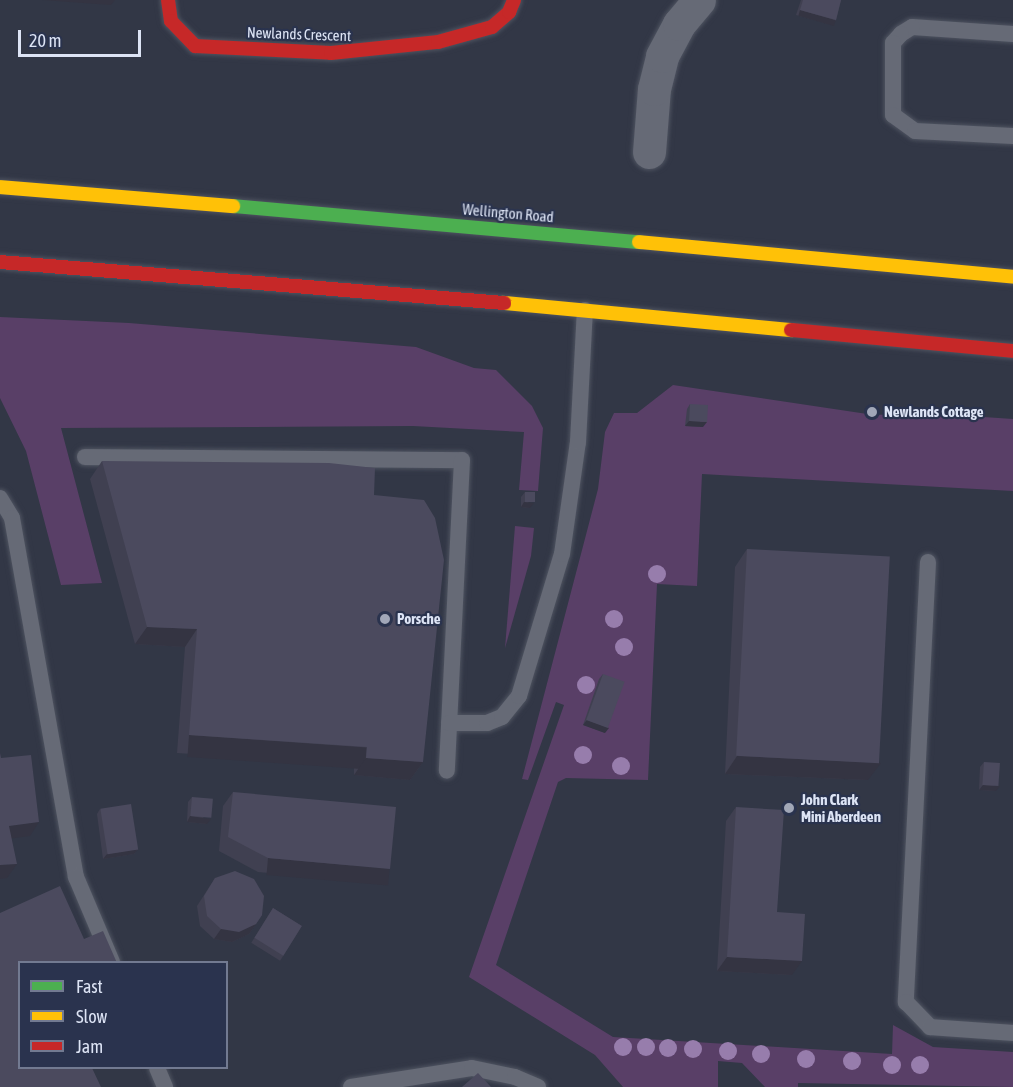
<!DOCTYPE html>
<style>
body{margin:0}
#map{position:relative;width:1013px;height:1087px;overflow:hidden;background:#323746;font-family:"Asap Condensed",sans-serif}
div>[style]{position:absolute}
.green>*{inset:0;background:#593f67}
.roads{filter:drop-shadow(0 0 2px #4e5360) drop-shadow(0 0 2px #4e5360)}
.lane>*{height:16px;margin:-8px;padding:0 8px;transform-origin:8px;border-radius:8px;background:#666a76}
.street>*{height:33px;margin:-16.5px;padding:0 16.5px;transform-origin:16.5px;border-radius:16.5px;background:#666a76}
.fast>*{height:14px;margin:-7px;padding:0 7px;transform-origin:7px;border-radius:7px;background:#4caf50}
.slow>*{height:14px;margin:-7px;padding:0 7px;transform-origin:7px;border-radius:7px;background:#ffc107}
.jam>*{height:14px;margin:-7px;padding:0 7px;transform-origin:7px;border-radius:7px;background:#c62828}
.trees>*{width:18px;height:18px;margin:-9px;border-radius:50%;background:#977dac}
.wall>*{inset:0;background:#404051;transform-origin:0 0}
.shaded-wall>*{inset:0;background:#343442;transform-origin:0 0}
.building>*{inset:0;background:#4b4a5e;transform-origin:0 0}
.dots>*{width:16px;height:16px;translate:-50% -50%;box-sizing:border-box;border:3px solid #2a334e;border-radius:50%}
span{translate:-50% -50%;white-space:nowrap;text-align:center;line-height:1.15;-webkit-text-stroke:4.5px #2a334e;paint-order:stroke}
.street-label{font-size:15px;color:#dde4f5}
.poi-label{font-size:15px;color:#dde4f5;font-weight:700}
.left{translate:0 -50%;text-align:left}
.legend{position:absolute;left:18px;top:961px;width:210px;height:108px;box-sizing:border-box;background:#2a334e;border:2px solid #727a91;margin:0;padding:8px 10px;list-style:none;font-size:18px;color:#dde4f5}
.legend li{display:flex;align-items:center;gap:12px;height:30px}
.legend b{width:30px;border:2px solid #727a91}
.scale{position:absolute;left:18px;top:30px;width:123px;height:27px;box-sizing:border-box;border:3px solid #dde4f5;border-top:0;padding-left:8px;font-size:18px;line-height:21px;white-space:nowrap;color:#dde4f5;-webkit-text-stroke:4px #2a334e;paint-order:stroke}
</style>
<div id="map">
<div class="green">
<i style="clip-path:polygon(0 317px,129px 323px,416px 347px,474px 368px,496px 370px,532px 406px,543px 428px,538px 491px,519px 490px,524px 432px,413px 426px,61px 428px,102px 583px,61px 585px,26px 451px,0 398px)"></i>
<i style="clip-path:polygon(673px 385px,874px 415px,925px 413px,1013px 419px,1013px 491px,702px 474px,697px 586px,657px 584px,648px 780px,566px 778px,558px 782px,496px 965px,613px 1037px,892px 1054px,893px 1025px,933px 1047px,1013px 1052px,1013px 1087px,798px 1083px,798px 1087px,765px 1087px,742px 1063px,718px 1061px,718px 1087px,623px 1087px,595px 1055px,469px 977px,564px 705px,556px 702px,528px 780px,522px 779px,598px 489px,605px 432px,614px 413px,637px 413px)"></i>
<i style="clip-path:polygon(515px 526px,534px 528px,531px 556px,505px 648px)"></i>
</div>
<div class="roads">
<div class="lane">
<i style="left:1013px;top:34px;width:101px;rotate:-176deg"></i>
<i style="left:912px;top:27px;width:13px;rotate:148deg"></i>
<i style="left:901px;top:34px;width:12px;rotate:132deg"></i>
<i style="left:893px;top:43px;width:72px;rotate:90deg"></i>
<i style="left:893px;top:115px;width:27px;rotate:36deg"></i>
<i style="left:915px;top:131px;width:98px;rotate:2.9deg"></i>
<i style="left:85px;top:457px;width:377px;rotate:0.5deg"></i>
<i style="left:462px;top:460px;width:311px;rotate:92.8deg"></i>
<i style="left:0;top:498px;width:23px;rotate:59deg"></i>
<i style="left:12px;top:518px;width:365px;rotate:79.9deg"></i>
<i style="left:76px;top:877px;width:92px;rotate:67deg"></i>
<i style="left:928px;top:562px;width:441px;rotate:92.9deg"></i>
<i style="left:906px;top:1002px;width:35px;rotate:46deg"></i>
<i style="left:930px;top:1027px;width:83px;rotate:4.1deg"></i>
<i style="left:449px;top:723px;width:38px"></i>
<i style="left:487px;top:723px;width:16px;rotate:-22deg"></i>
<i style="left:502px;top:717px;width:27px;rotate:-51deg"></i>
<i style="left:519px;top:696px;width:148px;rotate:-73.2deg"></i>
<i style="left:562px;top:554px;width:113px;rotate:-81.9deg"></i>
<i style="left:578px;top:442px;width:132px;rotate:-87deg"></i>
<i style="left:157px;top:1068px;width:21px;rotate:67deg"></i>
<i style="left:351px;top:1087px;width:122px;rotate:-8.9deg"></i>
<i style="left:472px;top:1068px;width:44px;rotate:11.8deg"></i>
<i style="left:515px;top:1077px;width:25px;rotate:23deg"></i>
</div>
<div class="street">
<i style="left:649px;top:152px;width:63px;rotate:-85.5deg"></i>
<i style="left:654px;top:89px;width:34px;rotate:-76deg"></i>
<i style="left:662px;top:56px;width:36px;rotate:-62deg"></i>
<i style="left:679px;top:24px;width:31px;rotate:-50deg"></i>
</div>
<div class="fast">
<i style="left:233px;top:206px;width:408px;rotate:5.1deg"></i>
</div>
<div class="slow">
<i style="left:0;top:187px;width:234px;rotate:4.7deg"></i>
<i style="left:639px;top:242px;width:376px;rotate:5.3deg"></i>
<i style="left:504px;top:303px;width:288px;rotate:5.4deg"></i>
</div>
<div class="jam">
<i style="left:168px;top:0;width:21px;rotate:82deg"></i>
<i style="left:171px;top:21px;width:35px;rotate:46deg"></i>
<i style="left:195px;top:46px;width:136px;rotate:2.9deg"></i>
<i style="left:331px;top:53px;width:108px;rotate:-5.9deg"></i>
<i style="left:438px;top:42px;width:56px;rotate:-15.5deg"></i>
<i style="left:492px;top:27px;width:23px;rotate:-41deg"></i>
<i style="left:509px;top:12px;width:13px;rotate:-67deg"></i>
<i style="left:0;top:262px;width:506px;rotate:4.65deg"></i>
<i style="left:791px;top:330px;width:223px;rotate:5.4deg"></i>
</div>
</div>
<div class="trees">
<i style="left:657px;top:574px"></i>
<i style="left:614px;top:619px"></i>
<i style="left:624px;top:647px"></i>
<i style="left:586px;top:685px"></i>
<i style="left:583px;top:755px"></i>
<i style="left:621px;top:766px"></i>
<i style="left:623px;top:1047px"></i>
<i style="left:646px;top:1047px"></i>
<i style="left:668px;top:1048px"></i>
<i style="left:693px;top:1049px"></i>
<i style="left:728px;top:1051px"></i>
<i style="left:761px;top:1054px"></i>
<i style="left:806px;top:1059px"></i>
<i style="left:852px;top:1061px"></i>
<i style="left:892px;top:1065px"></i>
<i style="left:920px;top:1065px"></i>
</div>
<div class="wall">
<i style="clip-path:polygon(801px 0,841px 0,836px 20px,832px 25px,796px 15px)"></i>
<i style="clip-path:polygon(690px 404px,703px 427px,685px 426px,687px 409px)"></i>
<i style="clip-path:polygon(102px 461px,374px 495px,423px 762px,410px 780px,354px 775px,354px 765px,177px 753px,185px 647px,135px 644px,90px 479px)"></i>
<i style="clip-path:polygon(525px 492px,530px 508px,521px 507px,521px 497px)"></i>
<i style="clip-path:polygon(747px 549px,868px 780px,725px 774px,735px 567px)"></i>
<i style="clip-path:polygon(603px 674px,605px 733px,583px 725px,599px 679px)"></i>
<i style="clip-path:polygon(984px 762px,996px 791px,979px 790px,980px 767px)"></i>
<i style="clip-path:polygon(233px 792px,380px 883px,258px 872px,219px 851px,223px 806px)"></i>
<i style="clip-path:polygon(192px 797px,207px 824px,187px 822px,188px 802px)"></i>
<i style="clip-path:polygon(736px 807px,777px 912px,792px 975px,717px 971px,726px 821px)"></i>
<i style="clip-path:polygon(100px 809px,138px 849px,134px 854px,103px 859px,97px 814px)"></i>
<i style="clip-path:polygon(215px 878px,262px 915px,249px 934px,232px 942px,214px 939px,200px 926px,197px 906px)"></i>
<i style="left:273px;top:908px;width:34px;height:41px;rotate:32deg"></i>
</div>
<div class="shaded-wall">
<i style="clip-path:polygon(42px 0,115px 0,111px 5px)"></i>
<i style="left:800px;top:10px;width:37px;height:6px;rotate:16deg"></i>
<i style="clip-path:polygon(689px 421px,707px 422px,703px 427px,685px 426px)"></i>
<i style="clip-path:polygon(524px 502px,534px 503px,530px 508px,521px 507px)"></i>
<i style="clip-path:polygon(147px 627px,197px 629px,185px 647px,135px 644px)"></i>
<i style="clip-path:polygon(587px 720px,609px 728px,605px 733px,583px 725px)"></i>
<i style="left:189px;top:735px;width:178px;height:22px;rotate:4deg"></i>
<i style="clip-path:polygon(737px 756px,881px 763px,868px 780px,725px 774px)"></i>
<i style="clip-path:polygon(366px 758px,423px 762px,410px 780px,354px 775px)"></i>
<i style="clip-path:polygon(983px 785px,1000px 786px,996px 791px,979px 790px)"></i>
<i style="clip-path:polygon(190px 816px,211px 819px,207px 824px,187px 822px)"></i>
<i style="clip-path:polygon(39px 822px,30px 836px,0 840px,9px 826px)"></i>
<i style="clip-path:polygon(138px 849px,134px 854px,103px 859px,107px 854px)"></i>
<i style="left:268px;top:858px;width:122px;height:17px;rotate:5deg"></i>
<i style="clip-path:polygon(17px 864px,7px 878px,0 879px,0 865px)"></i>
<i style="clip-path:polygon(256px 924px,249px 934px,232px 942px,214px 939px,221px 929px)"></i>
<i style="clip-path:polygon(727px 957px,802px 961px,792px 975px,717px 971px)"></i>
</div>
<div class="building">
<i style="clip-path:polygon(803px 0,841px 0,836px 20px,800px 10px)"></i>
<i style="left:690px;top:404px;width:18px;height:17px;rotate:3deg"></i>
<i style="clip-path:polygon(102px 461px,329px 463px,375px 468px,374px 495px,424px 500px,435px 518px,444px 560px,423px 762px,366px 758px,367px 747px,189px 735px,197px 629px,147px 627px)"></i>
<i style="left:525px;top:492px;width:10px;height:10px"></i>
<i style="left:747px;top:549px;width:143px;height:207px;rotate:3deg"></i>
<i style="left:603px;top:674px;width:23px;height:49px;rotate:20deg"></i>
<i style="clip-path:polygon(0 753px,1px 758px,31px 755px,39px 822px,9px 826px,17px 864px,0 865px)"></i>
<i style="left:984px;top:762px;width:16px;height:23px;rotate:4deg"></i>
<i style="clip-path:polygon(233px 792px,396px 807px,390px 869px,268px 858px,228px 837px)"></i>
<i style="left:192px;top:797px;width:21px;height:19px;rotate:5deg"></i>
<i style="left:131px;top:804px;width:46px;height:31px;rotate:81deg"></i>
<i style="clip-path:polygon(736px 807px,784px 810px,777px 912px,805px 914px,802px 961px,727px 957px)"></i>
<i style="clip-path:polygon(235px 871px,254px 879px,264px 896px,262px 915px,256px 924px,239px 932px,221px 929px,207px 916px,204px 896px,215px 878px)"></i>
<i style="clip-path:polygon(60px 886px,84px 939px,103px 931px,117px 963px,20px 963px,20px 1068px,92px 1068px,101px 1087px,0 1087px,0 913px)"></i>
<i style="left:273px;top:908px;width:34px;height:35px;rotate:32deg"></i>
<i style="clip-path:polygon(478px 1073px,491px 1087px,462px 1087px)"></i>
</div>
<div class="dots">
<i style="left:872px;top:412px;background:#a1a7b8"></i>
<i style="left:385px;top:619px;background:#a1a7b8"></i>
<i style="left:789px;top:808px;background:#a1a7b8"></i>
</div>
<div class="street-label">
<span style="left:299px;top:34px;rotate:2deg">Newlands Crescent</span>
<span style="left:508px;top:213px;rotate:5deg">Wellington Road</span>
</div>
<div class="poi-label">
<span class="left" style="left:884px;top:412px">Newlands Cottage</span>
<span class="left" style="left:397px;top:619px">Porsche</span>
<span class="left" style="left:801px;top:808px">John Clark<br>Mini Aberdeen</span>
</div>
<ul class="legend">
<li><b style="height:8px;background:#4caf50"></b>Fast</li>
<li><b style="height:8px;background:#ffc107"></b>Slow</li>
<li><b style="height:8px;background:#c62828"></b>Jam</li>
</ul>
<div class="scale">20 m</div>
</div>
